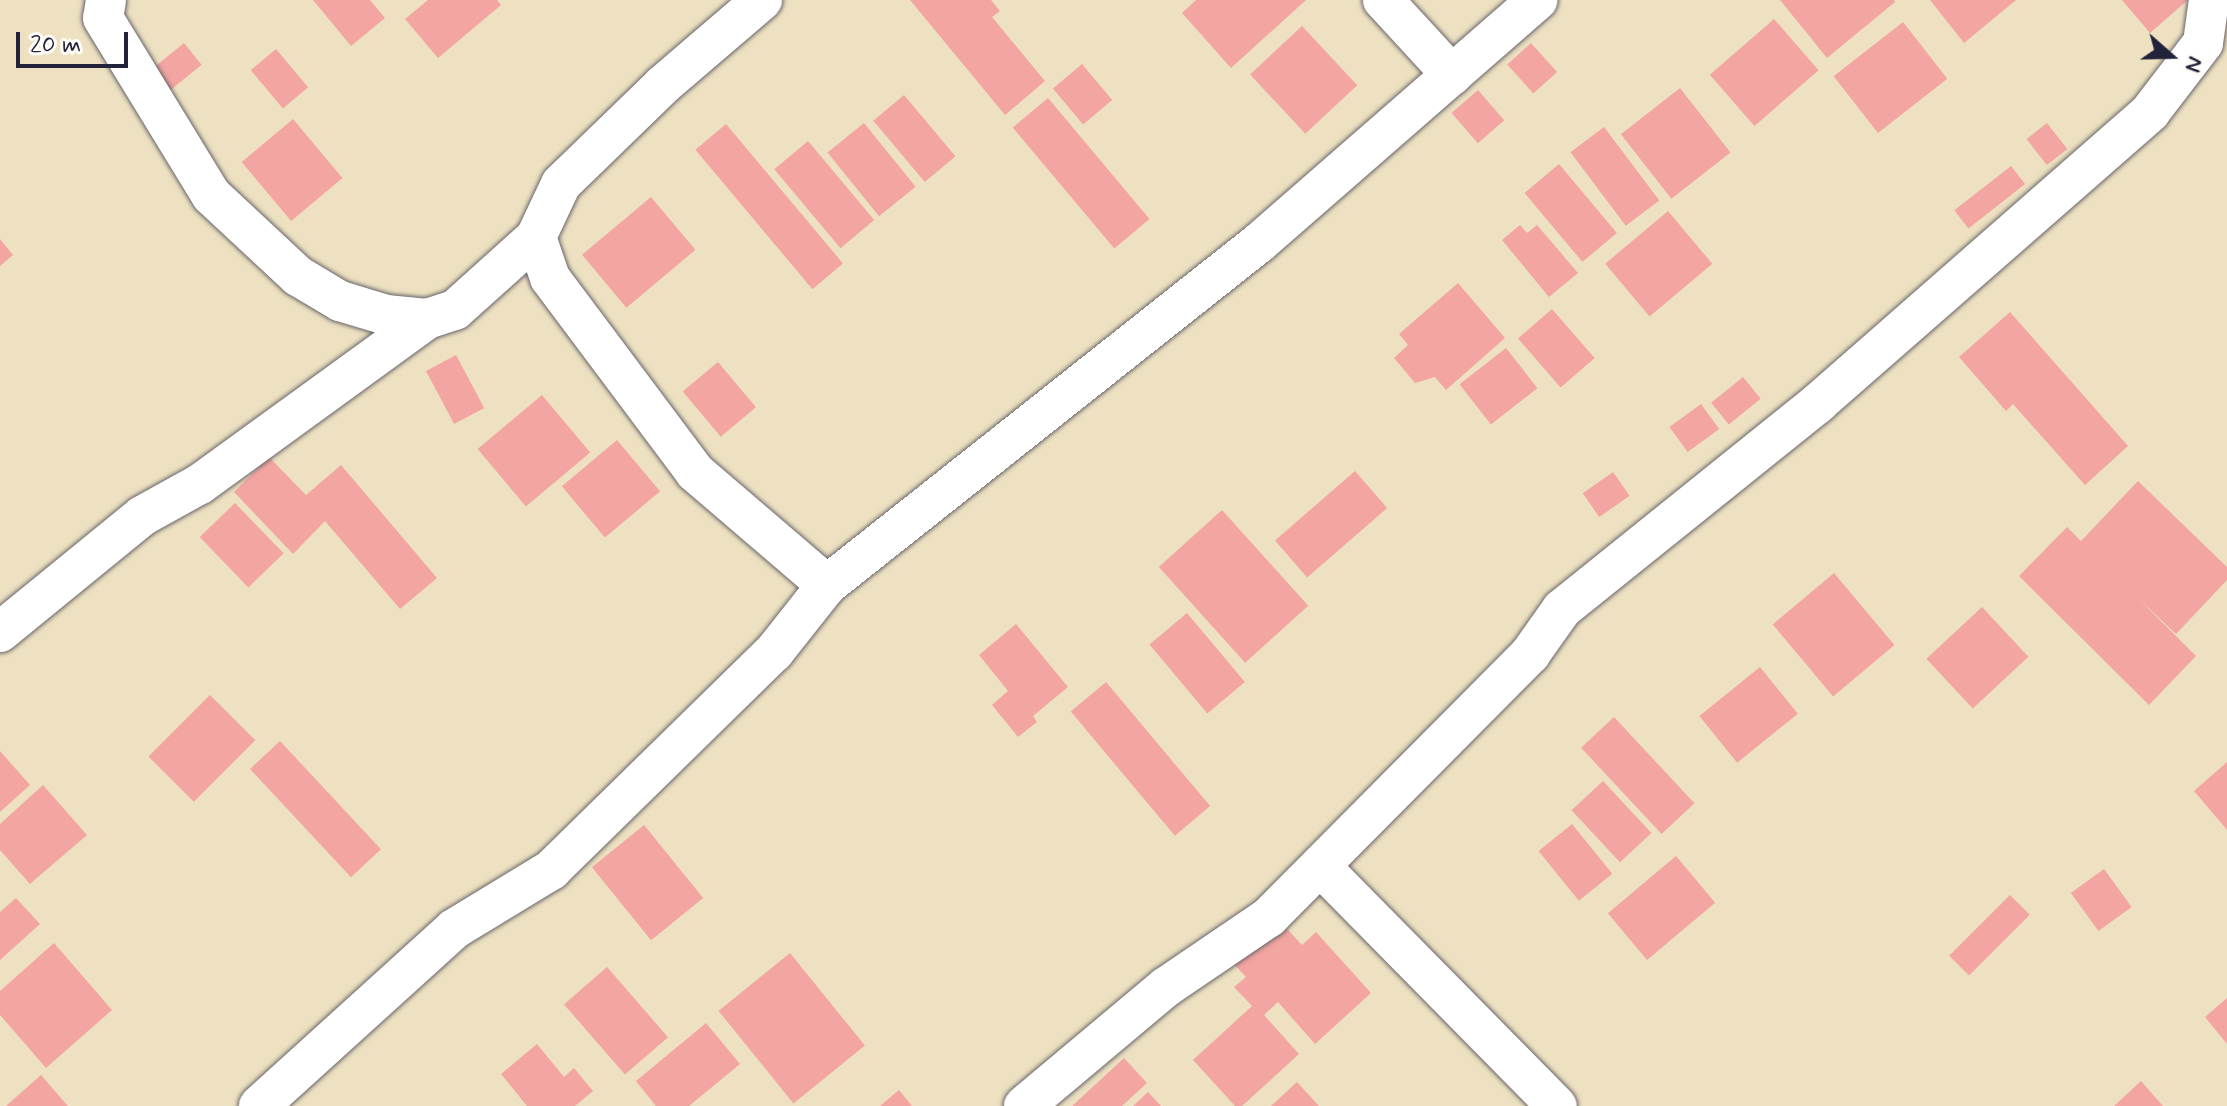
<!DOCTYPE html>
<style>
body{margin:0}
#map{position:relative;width:2227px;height:1106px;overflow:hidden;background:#ede1c1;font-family:Mynerve,sans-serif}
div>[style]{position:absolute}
.building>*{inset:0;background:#f3a5a2;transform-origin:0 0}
.roads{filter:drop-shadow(0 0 2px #69656a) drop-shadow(0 0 2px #69656a)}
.street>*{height:40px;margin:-20px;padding:0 20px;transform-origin:20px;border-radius:20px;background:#fff}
span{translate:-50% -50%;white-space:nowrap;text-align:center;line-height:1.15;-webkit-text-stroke:6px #fdfcf7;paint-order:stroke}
.north{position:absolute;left:2131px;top:16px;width:80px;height:80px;-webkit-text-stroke:6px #fdfcf7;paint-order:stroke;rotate:110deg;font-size:22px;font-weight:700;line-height:32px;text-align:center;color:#22223b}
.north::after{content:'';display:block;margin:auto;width:28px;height:36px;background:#22223b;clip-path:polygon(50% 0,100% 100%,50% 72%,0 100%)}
.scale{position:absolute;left:16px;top:32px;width:112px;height:36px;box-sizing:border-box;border:4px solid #22223b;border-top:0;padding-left:10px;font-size:24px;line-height:28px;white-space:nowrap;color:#22223b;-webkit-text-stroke:6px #fdfcf7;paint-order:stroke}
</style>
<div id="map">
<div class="building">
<i style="clip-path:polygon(313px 0,370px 0,385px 18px,351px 46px)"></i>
<i style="clip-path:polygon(428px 0,497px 0,501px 5px,438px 58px,405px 19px)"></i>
<i style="clip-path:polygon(910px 0,991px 0,1000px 11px,992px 17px,1045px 81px,1005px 115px)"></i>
<i style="clip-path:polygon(1196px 0,1306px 0,1231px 68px,1182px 13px)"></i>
<i style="clip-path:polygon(1780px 0,1894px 0,1895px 2px,1827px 58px)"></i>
<i style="clip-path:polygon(1930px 0,2016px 0,1964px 43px)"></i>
<i style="clip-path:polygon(2122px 0,2188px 0,2150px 33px)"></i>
<i style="left:1774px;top:19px;width:68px;height:85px;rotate:49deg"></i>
<i style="left:1903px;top:22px;width:72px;height:88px;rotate:52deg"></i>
<i style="left:1302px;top:26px;width:81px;height:71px;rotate:47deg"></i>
<i style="left:184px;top:43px;width:28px;height:40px;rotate:51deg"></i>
<i style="left:1531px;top:43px;width:39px;height:32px;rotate:48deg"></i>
<i style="left:276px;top:49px;width:50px;height:33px;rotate:50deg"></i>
<i style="left:1082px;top:64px;width:47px;height:38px;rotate:50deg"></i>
<i style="left:1680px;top:88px;width:82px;height:75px;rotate:52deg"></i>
<i style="left:1478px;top:90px;width:40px;height:35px;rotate:49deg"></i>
<i style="left:904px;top:95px;width:80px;height:40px;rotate:50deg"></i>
<i style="left:1048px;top:98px;width:158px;height:46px;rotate:50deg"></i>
<i style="left:293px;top:119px;width:77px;height:67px;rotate:50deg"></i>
<i style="left:864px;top:123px;width:82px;height:47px;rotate:51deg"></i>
<i style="left:2047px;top:123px;width:33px;height:26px;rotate:52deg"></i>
<i style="left:726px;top:124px;width:182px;height:40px;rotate:50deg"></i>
<i style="left:1604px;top:127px;width:92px;height:42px;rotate:53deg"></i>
<i style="left:808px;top:141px;width:103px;height:44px;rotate:50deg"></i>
<i style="left:1559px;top:164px;width:90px;height:45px;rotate:50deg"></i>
<i style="left:2011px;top:166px;width:23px;height:72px;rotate:52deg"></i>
<i style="left:651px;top:197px;width:69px;height:90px;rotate:50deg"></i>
<i style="left:1668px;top:211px;width:69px;height:82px;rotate:50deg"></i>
<i style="clip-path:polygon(1520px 225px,1527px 233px,1537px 225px,1578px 273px,1549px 297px,1502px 240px)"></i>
<i style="clip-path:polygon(0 239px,13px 255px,0 266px)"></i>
<i style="clip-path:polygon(1458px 283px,1505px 338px,1446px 390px,1435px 377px,1415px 383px,1394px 358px,1408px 345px,1399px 334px)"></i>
<i style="left:1552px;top:309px;width:65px;height:45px;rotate:49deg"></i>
<i style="clip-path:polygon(2010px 312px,2128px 446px,2085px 485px,2013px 404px,2006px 411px,1959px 357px)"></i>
<i style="left:1506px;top:348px;width:51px;height:59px;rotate:52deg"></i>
<i style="left:456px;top:355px;width:60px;height:34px;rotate:62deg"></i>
<i style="left:718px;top:362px;width:59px;height:46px;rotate:50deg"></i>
<i style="left:1743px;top:377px;width:28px;height:41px;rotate:51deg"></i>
<i style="left:542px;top:395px;width:75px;height:84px;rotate:50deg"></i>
<i style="left:1701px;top:404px;width:31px;height:39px;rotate:54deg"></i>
<i style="left:617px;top:440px;width:67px;height:72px;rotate:50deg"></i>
<i style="clip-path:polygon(269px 457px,306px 495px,341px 465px,437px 578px,400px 609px,325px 521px,293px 554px,234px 492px)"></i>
<i style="left:1355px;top:471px;width:49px;height:106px;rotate:49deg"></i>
<i style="left:1613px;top:472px;width:29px;height:37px;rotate:55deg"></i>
<i style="clip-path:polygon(2138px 481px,2227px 567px,2227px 580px,2176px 634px,2137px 597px,2196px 656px,2149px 705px,2019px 576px,2067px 527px,2081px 541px)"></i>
<i style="left:235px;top:503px;width:70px;height:49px;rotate:46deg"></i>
<i style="left:1222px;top:510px;width:129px;height:85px;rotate:48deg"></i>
<i style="left:1834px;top:573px;width:94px;height:80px;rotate:50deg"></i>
<i style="left:1982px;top:607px;width:68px;height:76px;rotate:47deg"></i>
<i style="left:1187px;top:613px;width:90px;height:49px;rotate:50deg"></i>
<i style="clip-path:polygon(1016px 624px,1068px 687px,1033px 716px,1037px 722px,1018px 737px,992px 705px,1008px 691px,979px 655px)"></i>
<i style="left:1760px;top:667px;width:60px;height:78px;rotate:51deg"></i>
<i style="left:1106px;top:682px;width:162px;height:46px;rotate:50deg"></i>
<i style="left:210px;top:695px;width:64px;height:87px;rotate:45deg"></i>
<i style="left:1614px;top:717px;width:118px;height:45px;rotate:47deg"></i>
<i style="left:280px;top:741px;width:148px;height:41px;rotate:47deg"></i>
<i style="clip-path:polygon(0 751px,30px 785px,0 812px)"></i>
<i style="clip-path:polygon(2227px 762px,2227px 830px,2194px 791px)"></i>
<i style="left:1603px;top:781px;width:71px;height:43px;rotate:47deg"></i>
<i style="clip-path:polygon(43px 785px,87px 835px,30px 884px,0 850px,0 824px)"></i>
<i style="left:1572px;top:824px;width:64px;height:43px;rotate:51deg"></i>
<i style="left:644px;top:825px;width:94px;height:67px;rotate:51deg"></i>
<i style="left:1676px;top:856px;width:61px;height:89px;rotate:50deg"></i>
<i style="left:2104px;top:869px;width:47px;height:41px;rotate:54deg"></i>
<i style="left:2010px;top:895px;width:28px;height:86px;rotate:45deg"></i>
<i style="clip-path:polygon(16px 898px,40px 924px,0 960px,0 912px)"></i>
<i style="clip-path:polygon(1276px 917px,1302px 945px,1316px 932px,1371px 993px,1315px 1044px,1278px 1002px,1264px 1015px,1299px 1054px,1242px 1106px,1235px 1106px,1193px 1060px,1252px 1006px,1234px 987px,1246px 977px,1230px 960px)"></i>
<i style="clip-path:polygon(54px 943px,112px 1010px,46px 1068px,0 1015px,0 991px)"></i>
<i style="left:790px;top:953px;width:119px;height:92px;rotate:51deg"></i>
<i style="left:607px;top:967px;width:93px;height:57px;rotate:49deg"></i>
<i style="clip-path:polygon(2227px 998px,2227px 1044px,2205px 1017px)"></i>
<i style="clip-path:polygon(706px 1023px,740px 1064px,689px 1106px,656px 1106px,636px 1081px)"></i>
<i style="clip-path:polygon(537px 1044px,564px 1077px,574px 1068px,593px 1091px,575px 1106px,527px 1106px,501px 1074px)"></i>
<i style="clip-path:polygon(1124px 1058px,1147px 1083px,1122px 1106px,1072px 1106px)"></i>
<i style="clip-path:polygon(41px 1075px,68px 1106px,6px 1106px)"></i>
<i style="clip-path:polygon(2141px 1081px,2163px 1106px,2114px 1106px)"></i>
<i style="clip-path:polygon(1297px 1082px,1319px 1106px,1271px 1106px)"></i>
<i style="clip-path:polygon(899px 1090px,912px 1106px,880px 1106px)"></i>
<i style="clip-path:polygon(1148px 1092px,1161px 1106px,1133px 1106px)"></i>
</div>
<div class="roads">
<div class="street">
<i style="left:106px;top:0;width:18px;rotate:99deg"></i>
<i style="left:103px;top:18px;width:207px;rotate:58.6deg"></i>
<i style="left:211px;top:195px;width:119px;rotate:43deg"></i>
<i style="left:298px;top:276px;width:49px;rotate:30.8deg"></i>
<i style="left:340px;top:301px;width:48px;rotate:16.9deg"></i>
<i style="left:386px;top:315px;width:41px;rotate:5.6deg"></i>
<i style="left:427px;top:319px;width:29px;rotate:-18deg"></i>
<i style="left:455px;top:310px;width:109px;rotate:-42deg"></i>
<i style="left:762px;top:0;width:130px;rotate:139.4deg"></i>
<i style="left:663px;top:85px;width:142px;rotate:135.9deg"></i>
<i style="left:561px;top:184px;width:59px;rotate:115.3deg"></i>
<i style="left:536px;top:237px;width:43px;rotate:71.1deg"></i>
<i style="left:550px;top:278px;width:242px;rotate:53.2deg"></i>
<i style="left:695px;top:472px;width:174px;rotate:40.6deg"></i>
<i style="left:1383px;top:0;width:102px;rotate:47.4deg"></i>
<i style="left:0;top:632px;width:183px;rotate:-39.2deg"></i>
<i style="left:142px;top:516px;width:66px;rotate:-28.9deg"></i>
<i style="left:200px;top:484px;width:281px;rotate:-36deg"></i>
<i style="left:1320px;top:866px;width:337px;rotate:45.4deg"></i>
<i style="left:259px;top:1106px;width:263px;rotate:-42.2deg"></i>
<i style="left:454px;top:929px;width:114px;rotate:-31.3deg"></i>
<i style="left:551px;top:870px;width:312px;rotate:-44.4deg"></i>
<i style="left:774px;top:652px;width:85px;rotate:-51.7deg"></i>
<i style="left:827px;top:585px;width:552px;rotate:-38.38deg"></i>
<i style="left:1260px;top:242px;width:368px;rotate:-41.1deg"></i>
<i style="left:1024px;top:1106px;width:185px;rotate:-40deg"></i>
<i style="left:1166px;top:987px;width:125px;rotate:-34.2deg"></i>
<i style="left:1269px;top:917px;width:371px;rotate:-45.2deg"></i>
<i style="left:1530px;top:654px;width:55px;rotate:-54.6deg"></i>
<i style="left:1562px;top:609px;width:329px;rotate:-38.8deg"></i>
<i style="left:1818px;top:403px;width:441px;rotate:-41.2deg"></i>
<i style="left:2150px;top:112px;width:87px;rotate:-52.5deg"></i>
<i style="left:2203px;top:43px;width:43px;rotate:-82.1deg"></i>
</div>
</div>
<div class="north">N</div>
<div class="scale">20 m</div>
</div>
